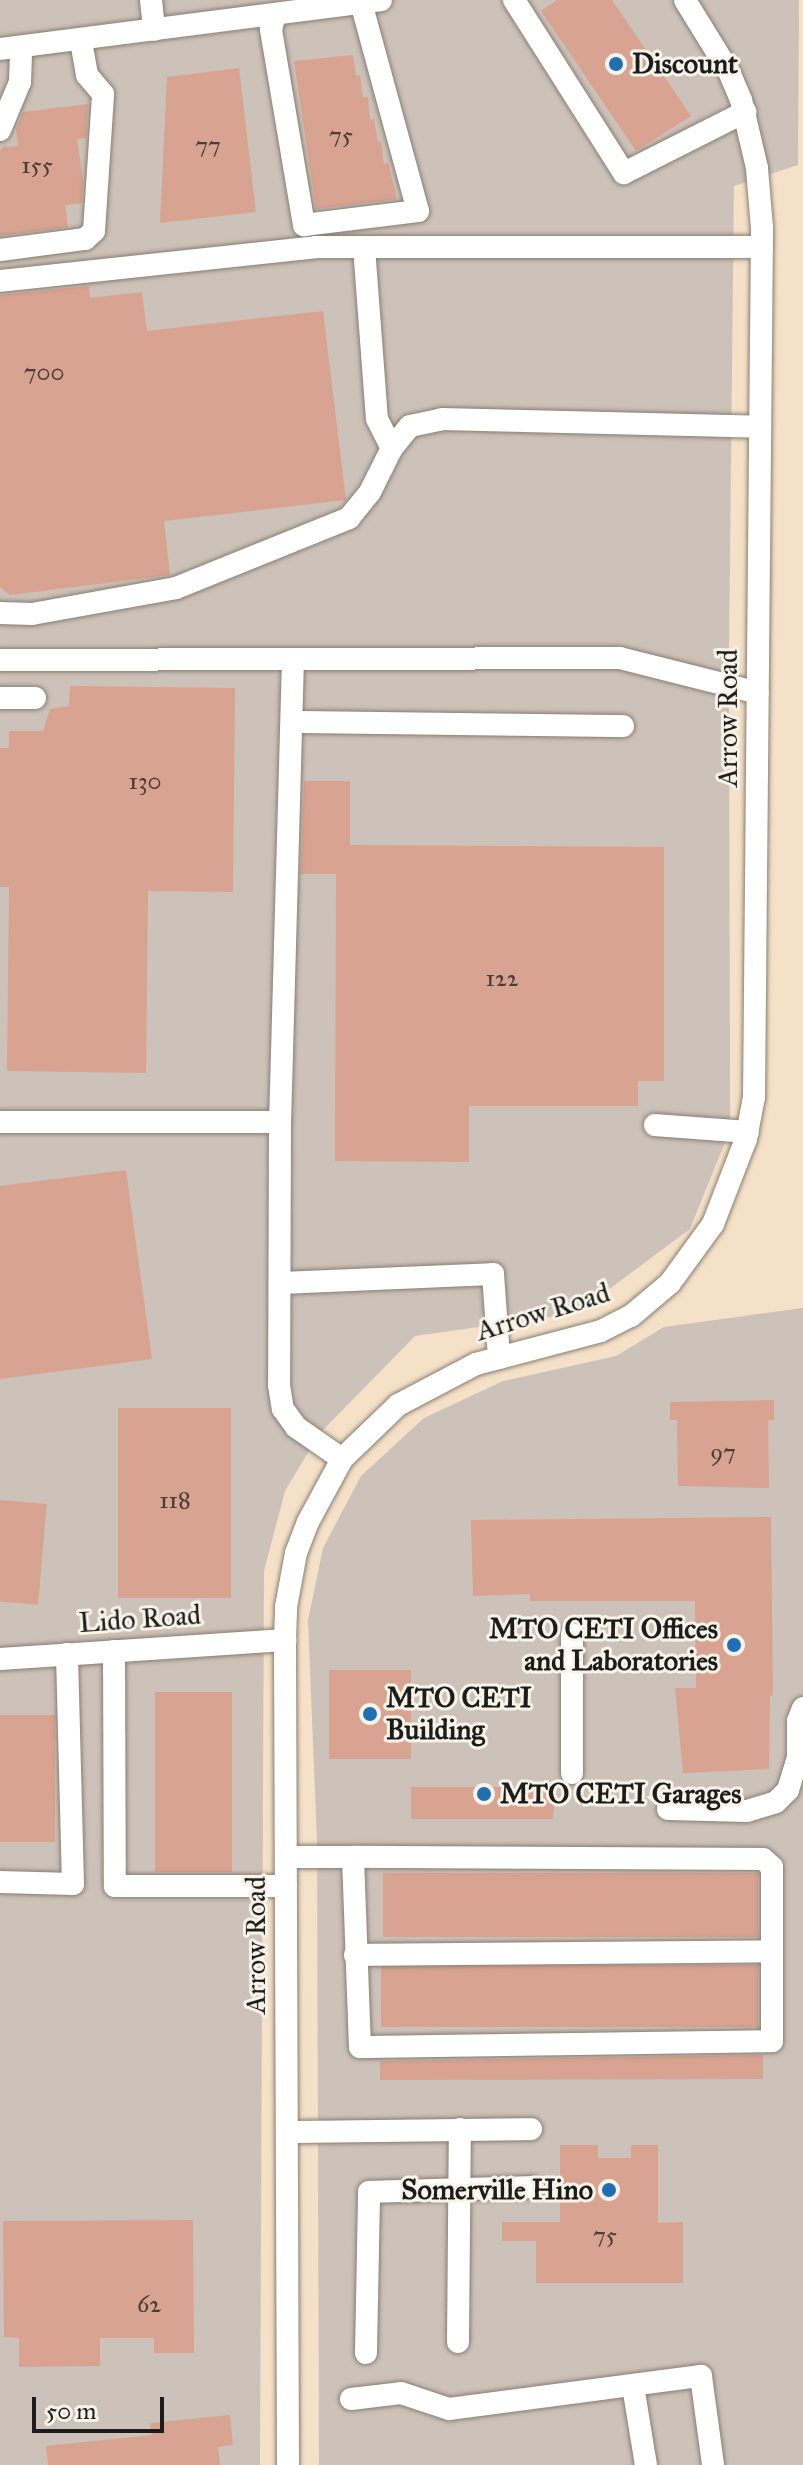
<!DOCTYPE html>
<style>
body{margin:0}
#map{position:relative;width:803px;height:2465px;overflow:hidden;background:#f5e1c8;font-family:"IM FELL Great Primer",serif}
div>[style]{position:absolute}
.industrial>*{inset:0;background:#cdc2b9}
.building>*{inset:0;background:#d8a390;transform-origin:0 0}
.roads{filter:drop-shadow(0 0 2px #887e72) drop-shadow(0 0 2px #887e72)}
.minor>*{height:22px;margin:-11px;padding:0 11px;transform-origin:11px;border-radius:11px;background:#fff}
.dots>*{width:22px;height:22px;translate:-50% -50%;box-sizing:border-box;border:4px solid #f7f3e8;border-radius:50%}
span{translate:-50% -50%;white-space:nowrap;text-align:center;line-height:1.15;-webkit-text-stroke:6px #f7f3e8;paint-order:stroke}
.number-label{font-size:24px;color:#4b3e39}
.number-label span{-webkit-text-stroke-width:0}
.poi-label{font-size:28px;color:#1c1c1c;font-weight:700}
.left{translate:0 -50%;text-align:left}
.right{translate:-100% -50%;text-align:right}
.street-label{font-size:28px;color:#1c1c1c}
.scale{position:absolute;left:32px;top:2397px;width:132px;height:36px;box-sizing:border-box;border:4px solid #1c1c1c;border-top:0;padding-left:10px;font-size:24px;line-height:28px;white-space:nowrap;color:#1c1c1c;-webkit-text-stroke:6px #f7f3e8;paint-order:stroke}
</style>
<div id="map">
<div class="industrial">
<i style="clip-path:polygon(0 0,799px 0,798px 165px,734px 186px,729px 647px,730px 1130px,690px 1229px,577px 1313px,415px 1336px,319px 1434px,285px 1491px,264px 1571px,260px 2465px,0 2465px)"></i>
<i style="clip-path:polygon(803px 1308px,803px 2465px,319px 2465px,317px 1842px,308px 1620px,323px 1548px,361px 1476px,424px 1418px,503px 1381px,616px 1356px,664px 1327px)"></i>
</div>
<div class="building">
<i style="clip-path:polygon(557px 0,612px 0,691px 116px,636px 151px,541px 11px)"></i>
<i style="clip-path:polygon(353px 55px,356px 76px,360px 75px,363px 97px,368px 97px,370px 120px,374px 119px,378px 142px,381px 142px,384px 164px,388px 163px,397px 199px,316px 209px,294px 61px)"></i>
<i style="clip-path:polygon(239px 68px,256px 212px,160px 223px,167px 77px)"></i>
<i style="clip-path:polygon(88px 104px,86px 138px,77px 139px,83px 181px,82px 203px,65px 205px,68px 227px,0 236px,0 151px,3px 147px,18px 146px,16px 129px,23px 112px)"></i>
<i style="clip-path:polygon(89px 286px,90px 298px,142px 292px,147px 331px,323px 311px,346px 500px,164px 521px,170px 575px,10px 595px,0 587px,0 295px)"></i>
<i style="clip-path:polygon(70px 686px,235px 688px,233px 892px,148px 891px,146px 1073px,7px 1071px,9px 887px,0 887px,0 748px,9px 748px,9px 731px,43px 731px,50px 709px,69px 706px)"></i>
<i style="clip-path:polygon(304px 781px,350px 781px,350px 845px,664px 847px,664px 1081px,638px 1081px,638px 1106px,469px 1106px,469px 1162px,335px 1161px,336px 874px,301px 874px)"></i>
<i style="clip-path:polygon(126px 1170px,152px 1359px,0 1379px,0 1186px)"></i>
<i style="clip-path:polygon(774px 1400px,774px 1420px,768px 1420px,769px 1488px,678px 1486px,677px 1420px,670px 1420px,670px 1402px)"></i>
<i style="left:118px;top:1408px;width:113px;height:190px"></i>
<i style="left:0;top:1500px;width:47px;height:101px;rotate:5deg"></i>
<i style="clip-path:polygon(771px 1517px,773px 1695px,770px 1696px,769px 1769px,683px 1773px,675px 1688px,696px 1688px,695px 1601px,530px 1601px,530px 1594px,473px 1596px,471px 1520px)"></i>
<i style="left:329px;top:1670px;width:82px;height:89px"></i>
<i style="left:232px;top:1692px;width:180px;height:77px;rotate:90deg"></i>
<i style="left:0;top:1715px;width:55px;height:127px"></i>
<i style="clip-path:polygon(556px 1782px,553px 1819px,411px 1819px,411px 1787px,540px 1787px,539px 1783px)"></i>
<i style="left:758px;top:1873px;width:64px;height:375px;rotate:90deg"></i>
<i style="left:758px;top:1965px;width:62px;height:377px;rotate:90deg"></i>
<i style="clip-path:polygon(763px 2055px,763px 2079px,380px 2080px,380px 2061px)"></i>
<i style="clip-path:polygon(560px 2145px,598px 2145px,598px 2158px,631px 2158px,631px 2145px,658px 2145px,658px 2223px,683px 2222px,683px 2283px,536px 2283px,536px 2241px,502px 2241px,502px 2222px,560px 2222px)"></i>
<i style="clip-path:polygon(193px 2220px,194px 2353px,154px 2353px,154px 2338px,100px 2338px,100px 2366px,19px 2367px,19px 2338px,4px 2337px,3px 2221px)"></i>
<i style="clip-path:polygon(230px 2415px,233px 2445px,218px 2447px,220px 2465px,48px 2465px,46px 2446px,152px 2435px,150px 2423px)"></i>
</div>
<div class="roads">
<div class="minor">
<i style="left:151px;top:0;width:30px;rotate:84deg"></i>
<i style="left:514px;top:0;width:205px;rotate:57.6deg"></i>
<i style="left:624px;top:173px;width:136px;rotate:-26.8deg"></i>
<i style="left:275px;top:14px;width:16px;rotate:104deg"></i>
<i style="left:271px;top:30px;width:198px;rotate:80.4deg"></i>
<i style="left:304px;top:225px;width:115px;rotate:-7deg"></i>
<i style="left:418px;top:211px;width:216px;rotate:-105.3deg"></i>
<i style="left:0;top:49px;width:384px;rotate:-7.3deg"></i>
<i style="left:0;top:130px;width:52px;rotate:-67.4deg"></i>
<i style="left:20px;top:82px;width:34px;rotate:-88deg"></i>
<i style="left:364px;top:247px;width:172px;rotate:85.7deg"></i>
<i style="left:377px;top:419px;width:33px;rotate:63deg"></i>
<i style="left:0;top:250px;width:86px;rotate:-7.4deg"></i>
<i style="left:85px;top:239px;width:12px;rotate:-42deg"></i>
<i style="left:94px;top:231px;width:137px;rotate:-86.2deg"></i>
<i style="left:103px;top:94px;width:25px;rotate:-130deg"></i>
<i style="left:87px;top:75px;width:36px;rotate:-100deg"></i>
<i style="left:0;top:281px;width:318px;rotate:-6.1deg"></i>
<i style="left:316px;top:247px;width:446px"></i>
<i style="left:0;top:613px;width:32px;rotate:2deg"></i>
<i style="left:32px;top:614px;width:146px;rotate:-10.2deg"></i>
<i style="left:176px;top:588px;width:187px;rotate:-22deg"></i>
<i style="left:349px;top:518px;width:33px;rotate:-51deg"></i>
<i style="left:370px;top:492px;width:49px;rotate:-63.4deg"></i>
<i style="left:392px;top:448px;width:28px;rotate:-51deg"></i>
<i style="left:410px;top:426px;width:33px;rotate:-12deg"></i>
<i style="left:442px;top:419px;width:318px;rotate:1.4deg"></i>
<i style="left:293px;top:659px;width:463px;rotate:91.6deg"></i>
<i style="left:280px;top:1122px;width:263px;rotate:90.2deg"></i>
<i style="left:279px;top:1385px;width:24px;rotate:81deg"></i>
<i style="left:283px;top:1409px;width:22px;rotate:54deg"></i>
<i style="left:296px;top:1427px;width:56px;rotate:34.8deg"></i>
<i style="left:0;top:660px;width:620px;rotate:-0.18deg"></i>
<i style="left:620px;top:658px;width:142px;rotate:14.2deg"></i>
<i style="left:0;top:698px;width:35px"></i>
<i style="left:292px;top:722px;width:331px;rotate:0.7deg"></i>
<i style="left:0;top:1122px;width:280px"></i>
<i style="left:655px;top:1125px;width:93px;rotate:4.3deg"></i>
<i style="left:280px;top:1283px;width:213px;rotate:-2.4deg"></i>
<i style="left:493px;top:1274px;width:84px;rotate:85.9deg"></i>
<i style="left:114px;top:1651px;width:235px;rotate:89.8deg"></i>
<i style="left:115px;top:1886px;width:171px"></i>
<i style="left:0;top:1659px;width:286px;rotate:-3.8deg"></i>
<i style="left:572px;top:1773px;width:139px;rotate:-90deg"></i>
<i style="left:668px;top:1809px;width:79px;rotate:1.5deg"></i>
<i style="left:747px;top:1811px;width:30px;rotate:-17deg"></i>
<i style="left:776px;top:1802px;width:17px;rotate:-45deg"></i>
<i style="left:788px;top:1790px;width:34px;rotate:-73deg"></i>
<i style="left:798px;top:1757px;width:36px;rotate:-90deg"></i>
<i style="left:798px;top:1721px;width:14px;rotate:-69deg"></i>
<i style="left:286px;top:1857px;width:67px"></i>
<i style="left:353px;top:1857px;width:190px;rotate:87.9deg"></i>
<i style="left:360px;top:2047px;width:412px;rotate:-0.8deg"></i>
<i style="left:772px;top:2041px;width:174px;rotate:-90deg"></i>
<i style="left:772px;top:1867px;width:12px;rotate:-138deg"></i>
<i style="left:763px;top:1859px;width:410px;rotate:-179.7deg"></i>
<i style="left:0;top:1882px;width:73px;rotate:1.6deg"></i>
<i style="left:73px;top:1884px;width:230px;rotate:-91.5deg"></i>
<i style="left:355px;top:1955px;width:417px;rotate:-0.5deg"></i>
<i style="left:287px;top:2132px;width:244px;rotate:-0.7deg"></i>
<i style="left:458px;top:2342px;width:213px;rotate:-89.5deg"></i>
<i style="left:366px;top:2353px;width:161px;rotate:-88.9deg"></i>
<i style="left:369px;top:2192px;width:164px;rotate:-1.7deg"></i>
<i style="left:633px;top:2386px;width:80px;rotate:80.7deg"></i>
<i style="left:351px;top:2399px;width:50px;rotate:-6.8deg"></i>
<i style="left:401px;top:2393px;width:51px;rotate:18.4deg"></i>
<i style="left:449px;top:2409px;width:254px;rotate:-7.5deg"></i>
<i style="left:701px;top:2376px;width:90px;rotate:82.3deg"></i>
<i style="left:288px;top:2465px;width:825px;rotate:-90.21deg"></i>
<i style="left:285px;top:1640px;width:33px;rotate:-88deg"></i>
<i style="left:286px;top:1607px;width:55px;rotate:-79.5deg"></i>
<i style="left:296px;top:1553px;width:33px;rotate:-69deg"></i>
<i style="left:308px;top:1522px;width:72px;rotate:-61.6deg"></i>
<i style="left:342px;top:1459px;width:78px;rotate:-44deg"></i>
<i style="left:398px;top:1405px;width:88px;rotate:-27.7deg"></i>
<i style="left:476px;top:1364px;width:129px;rotate:-14.8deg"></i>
<i style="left:601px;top:1331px;width:34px;rotate:-27deg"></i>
<i style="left:631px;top:1316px;width:51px;rotate:-40.2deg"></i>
<i style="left:670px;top:1283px;width:73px;rotate:-53.9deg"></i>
<i style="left:713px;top:1224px;width:91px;rotate:-68.8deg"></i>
<i style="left:746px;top:1139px;width:43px;rotate:-79.2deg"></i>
<i style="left:754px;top:1097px;width:869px;rotate:-89.47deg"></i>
<i style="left:762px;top:228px;width:60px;rotate:-94.8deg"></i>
<i style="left:757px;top:168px;width:70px;rotate:-103.2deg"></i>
<i style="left:741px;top:100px;width:33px;rotate:-113deg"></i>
<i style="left:728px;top:70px;width:82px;rotate:-121.6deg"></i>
</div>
</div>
<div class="dots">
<i style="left:616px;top:64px;background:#1f6fb2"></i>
<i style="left:734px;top:1645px;background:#1f6fb2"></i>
<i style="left:370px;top:1714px;background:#1f6fb2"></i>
<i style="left:484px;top:1794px;background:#1f6fb2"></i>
<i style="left:609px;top:2190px;background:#1f6fb2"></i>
</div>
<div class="number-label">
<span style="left:341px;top:136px">75</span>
<span style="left:208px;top:146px">77</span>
<span style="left:37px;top:166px">155</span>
<span style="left:44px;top:373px">700</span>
<span style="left:145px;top:782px">130</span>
<span style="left:502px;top:979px">122</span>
<span style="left:723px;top:1453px">97</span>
<span style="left:175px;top:1501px">118</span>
<span style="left:605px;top:2236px">75</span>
<span style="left:149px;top:2305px">62</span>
</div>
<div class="poi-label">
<span class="left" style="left:632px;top:64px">Discount</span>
<span class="right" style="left:718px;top:1645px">MTO CETI Offices<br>and Laboratories</span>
<span class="left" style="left:386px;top:1714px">MTO CETI<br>Building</span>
<span class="left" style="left:500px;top:1794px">MTO CETI Garages</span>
<span class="right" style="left:593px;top:2190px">Somerville Hino</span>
</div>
<div class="street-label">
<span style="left:728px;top:718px;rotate:-90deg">Arrow Road</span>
<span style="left:543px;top:1312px;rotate:-17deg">Arrow Road</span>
<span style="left:140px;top:1619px;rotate:-4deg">Lido Road</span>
<span style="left:256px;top:1945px;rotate:-90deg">Arrow Road</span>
</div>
<div class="scale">50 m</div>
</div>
